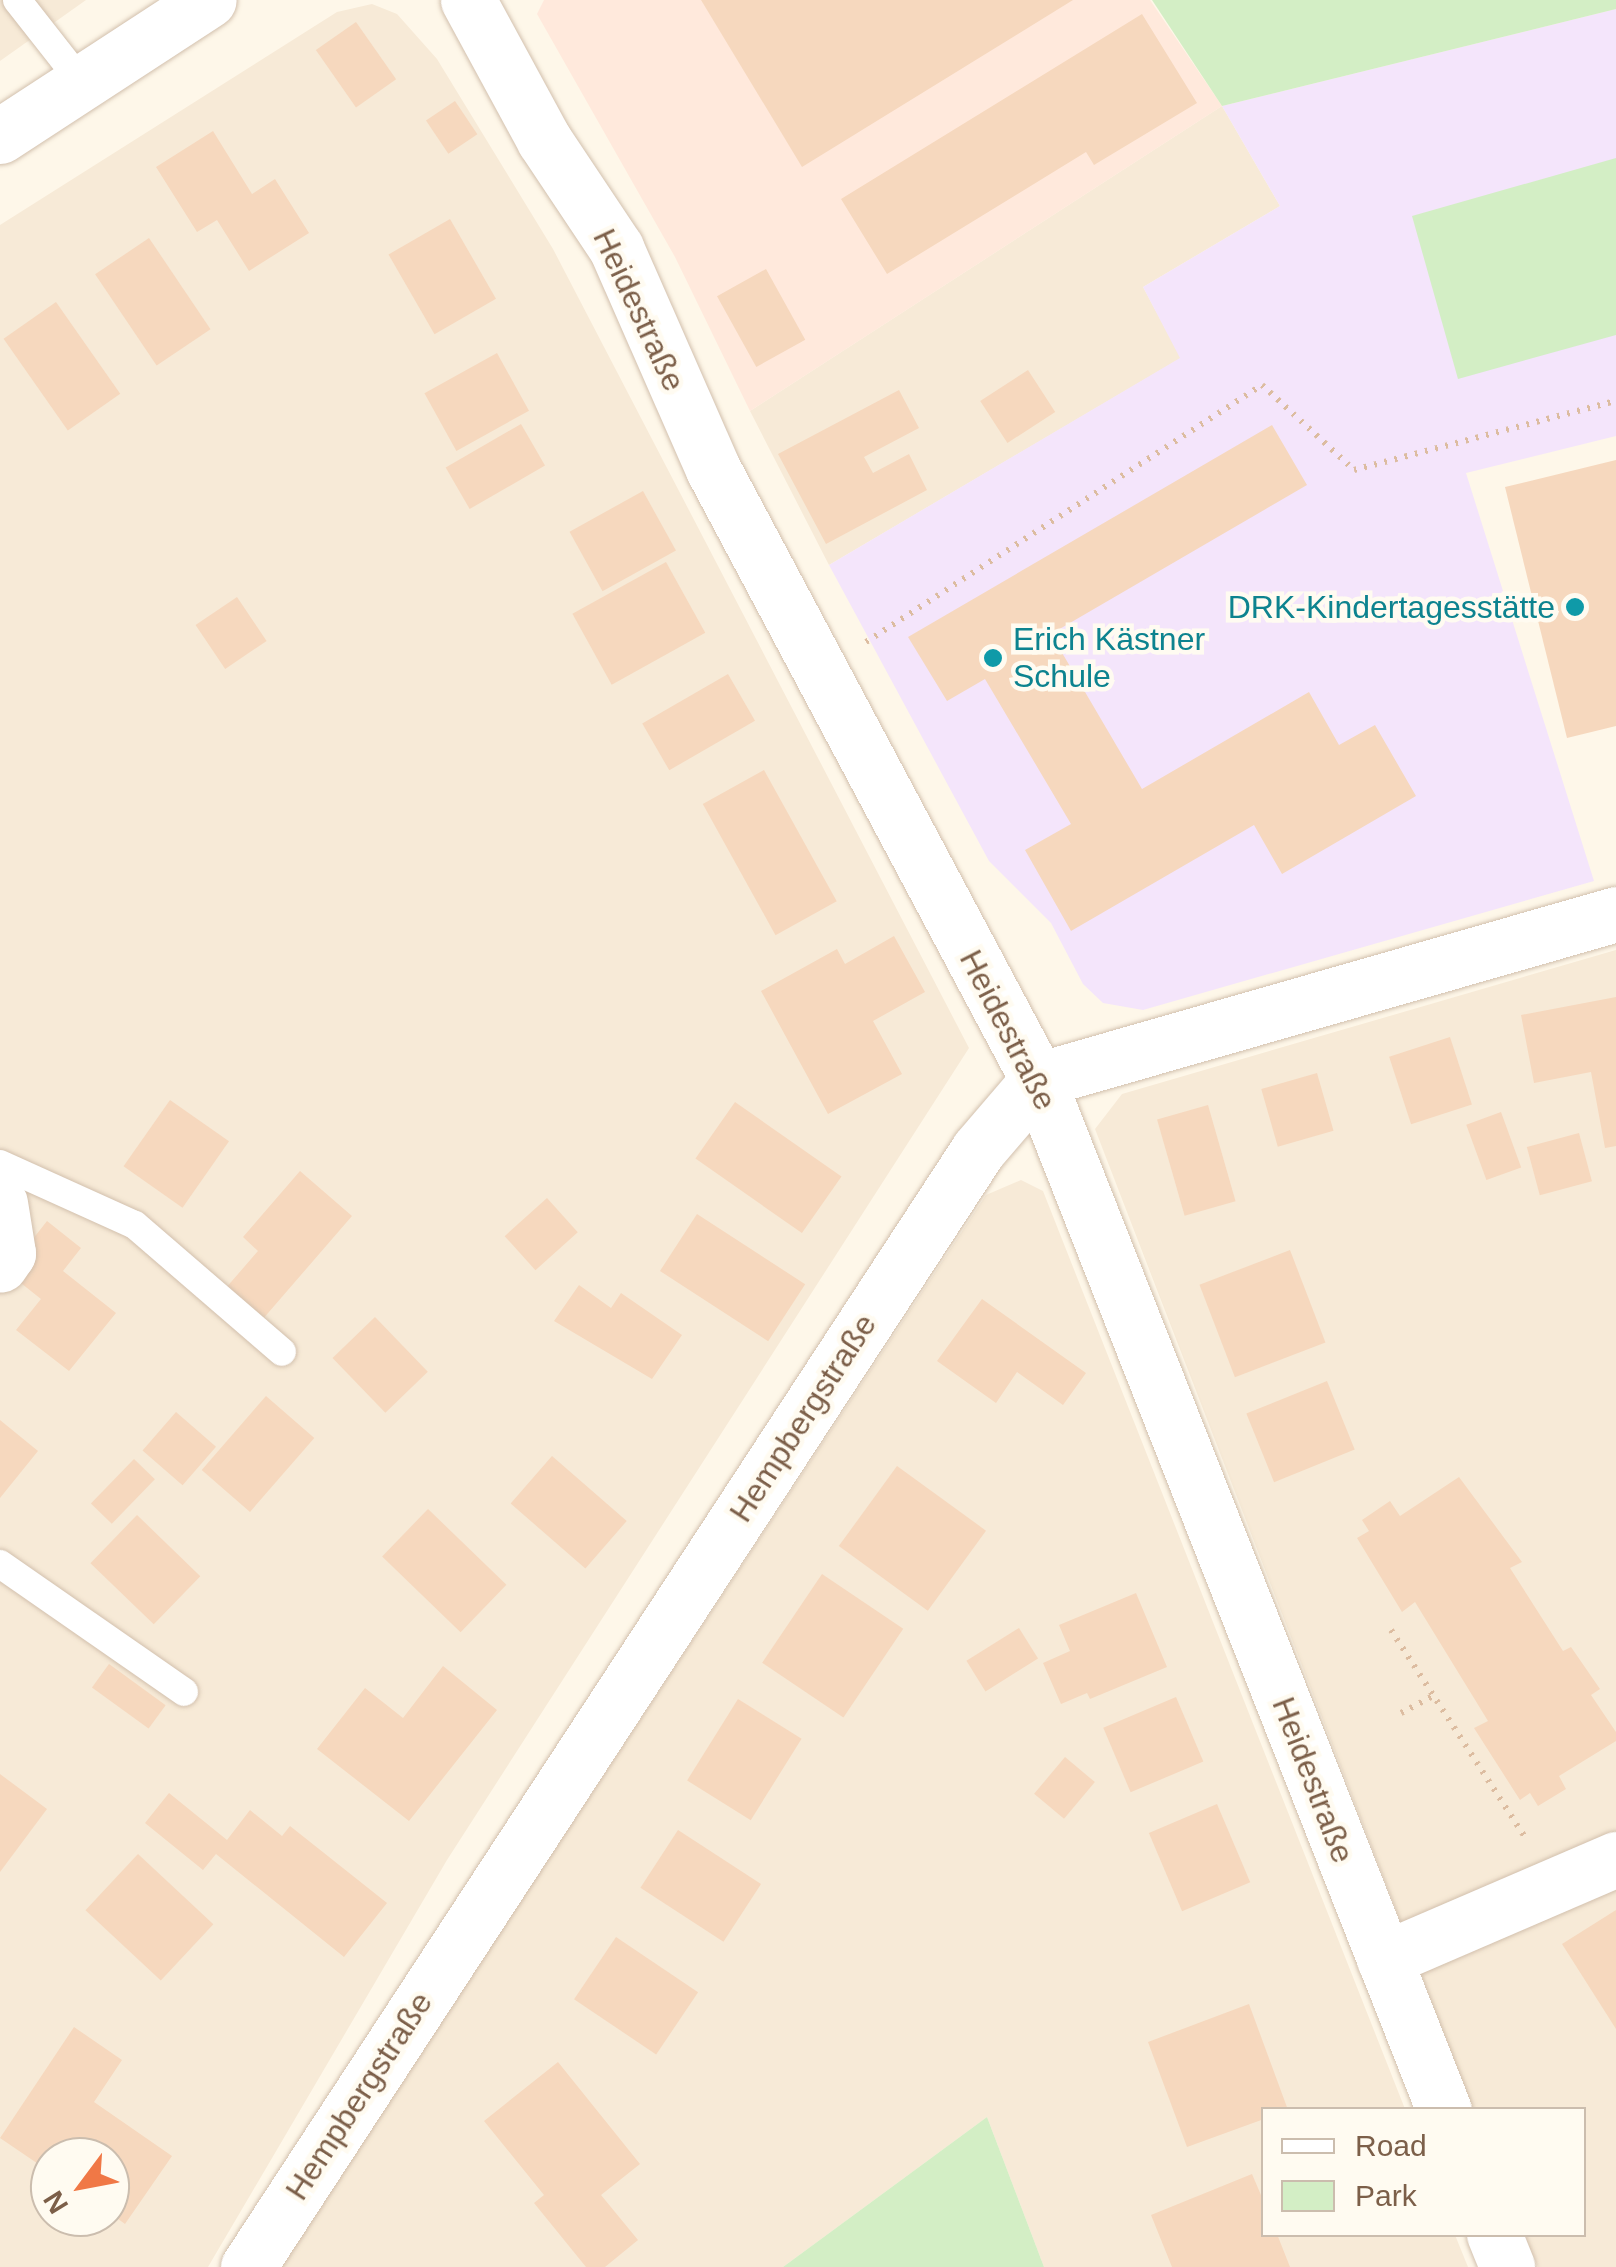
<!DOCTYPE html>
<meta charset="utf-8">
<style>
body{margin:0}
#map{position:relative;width:1616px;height:2267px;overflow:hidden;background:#fef7e9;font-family:Helvetica,sans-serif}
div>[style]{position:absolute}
.residential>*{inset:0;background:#f7ead7}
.commercial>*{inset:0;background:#ffe9dc}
.education>*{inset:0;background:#f4e5fb}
.green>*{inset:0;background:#d3eec5}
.building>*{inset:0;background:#f6d8be;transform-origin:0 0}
.path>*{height:6px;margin-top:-3px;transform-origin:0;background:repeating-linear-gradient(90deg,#dcbca0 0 2.5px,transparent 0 10.5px)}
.roads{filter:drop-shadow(0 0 2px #d2c0ad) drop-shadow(0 0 2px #d2c0ad)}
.lane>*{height:28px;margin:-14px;padding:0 14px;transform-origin:14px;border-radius:14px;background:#fff}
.street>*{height:55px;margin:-27.5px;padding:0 27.5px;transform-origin:27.5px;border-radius:27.5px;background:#fff}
.secondary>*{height:55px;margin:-27.5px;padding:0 27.5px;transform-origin:27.5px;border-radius:27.5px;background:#fff}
.dots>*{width:28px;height:28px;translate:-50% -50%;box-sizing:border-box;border:5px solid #fffbf1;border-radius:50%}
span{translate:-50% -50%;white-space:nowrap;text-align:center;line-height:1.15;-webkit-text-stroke:9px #fffbf1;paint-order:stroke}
.street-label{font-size:32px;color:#7c5f49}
.culture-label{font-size:32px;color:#0d838f}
.right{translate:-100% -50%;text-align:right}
.left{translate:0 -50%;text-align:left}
.legend{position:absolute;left:1261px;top:2107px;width:325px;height:130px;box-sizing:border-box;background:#fffbf1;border:2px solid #cbbdae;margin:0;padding:12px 18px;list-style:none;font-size:30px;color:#7c5f49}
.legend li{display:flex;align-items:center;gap:20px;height:50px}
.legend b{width:50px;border:2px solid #cbbdae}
.north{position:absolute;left:30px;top:2137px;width:100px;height:100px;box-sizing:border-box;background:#fffbf1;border:2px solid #cbbdae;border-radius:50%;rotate:238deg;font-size:28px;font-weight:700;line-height:40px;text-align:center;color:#7c5f49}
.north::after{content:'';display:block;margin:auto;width:35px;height:45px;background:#f07846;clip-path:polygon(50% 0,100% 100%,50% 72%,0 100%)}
</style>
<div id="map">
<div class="residential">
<i style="clip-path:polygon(0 0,86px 0,0 61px)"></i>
<i style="clip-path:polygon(evenodd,372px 4px,397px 14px,437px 59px,553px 249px,969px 1048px,447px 1860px,208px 2267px,0 2267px,0 225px,337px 12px,372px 4px,50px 2157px,110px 2157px,110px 2217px,50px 2217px,50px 2157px)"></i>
<i style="clip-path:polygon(1222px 106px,1280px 206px,1143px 287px,1181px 358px,829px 565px,750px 411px)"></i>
<i style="clip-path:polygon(1616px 950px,1616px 2267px,1538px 2267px,1524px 2235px,1584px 2234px,1584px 2110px,1473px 2109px,1095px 1129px,1122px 1094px)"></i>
<i style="clip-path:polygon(1021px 1180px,1043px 1191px,1405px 2109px,1264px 2110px,1264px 2234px,1455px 2235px,1468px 2267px,1044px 2267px,987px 2117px,783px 2267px,280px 2267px,986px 1195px)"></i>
</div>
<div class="commercial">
<i style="clip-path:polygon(544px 0,1150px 0,1222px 106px,750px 411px,675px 257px,537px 14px)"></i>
</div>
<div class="education">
<i style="clip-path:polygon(1616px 9px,1616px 436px,1466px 473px,1594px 881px,1143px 1010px,1103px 1003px,1083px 984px,1051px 923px,989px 861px,829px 565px,1180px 358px,1143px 287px,1280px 206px,1222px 106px)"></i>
</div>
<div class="green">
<i style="clip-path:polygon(1152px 0,1616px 0,1616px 9px,1222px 106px)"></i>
<i style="clip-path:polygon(1616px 158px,1616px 335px,1458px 379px,1412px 216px)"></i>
<i style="clip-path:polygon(987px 2117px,1044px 2267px,783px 2267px)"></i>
</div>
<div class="building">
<i style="clip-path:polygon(701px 0,1073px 0,802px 167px)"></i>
<i style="clip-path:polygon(1142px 14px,1197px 103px,1094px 165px,1086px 152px,887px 274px,841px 199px)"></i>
<i style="left:356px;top:22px;width:70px;height:49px;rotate:55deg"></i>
<i style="left:455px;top:101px;width:40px;height:35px;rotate:56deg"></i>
<i style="clip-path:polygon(213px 131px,252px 194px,275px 179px,309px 233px,249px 271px,217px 220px,197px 232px,156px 167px)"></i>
<i style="left:450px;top:219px;width:92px;height:71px;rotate:60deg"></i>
<i style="left:149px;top:238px;width:110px;height:65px;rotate:56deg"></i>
<i style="left:766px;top:269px;width:81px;height:56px;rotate:61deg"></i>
<i style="left:56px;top:302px;width:112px;height:64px;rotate:55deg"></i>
<i style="left:497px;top:353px;width:66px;height:83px;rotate:61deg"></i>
<i style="left:1028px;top:370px;width:50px;height:57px;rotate:57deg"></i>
<i style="clip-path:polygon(899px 390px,919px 428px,864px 457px,873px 473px,909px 454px,927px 490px,826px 544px,778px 454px)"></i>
<i style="left:521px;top:424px;width:48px;height:87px;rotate:60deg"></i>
<i style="clip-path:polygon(1272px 425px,1307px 485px,1051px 634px,1142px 789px,1309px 692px,1339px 745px,1375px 725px,1416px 796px,1282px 874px,1254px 825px,1071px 931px,1025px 850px,1071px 824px,985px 679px,947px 701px,908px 637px)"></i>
<i style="clip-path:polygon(1616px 460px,1616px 726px,1567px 738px,1505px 487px)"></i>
<i style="left:643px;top:491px;width:68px;height:84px;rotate:61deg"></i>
<i style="left:666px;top:562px;width:81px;height:107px;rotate:61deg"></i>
<i style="left:237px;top:597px;width:53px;height:50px;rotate:56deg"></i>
<i style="left:728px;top:674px;width:54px;height:99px;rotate:60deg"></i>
<i style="left:764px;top:770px;width:150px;height:70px;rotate:61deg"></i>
<i style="clip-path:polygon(894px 936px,925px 992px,873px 1021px,902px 1074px,828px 1114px,761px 991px,837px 949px,845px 964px)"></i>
<i style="clip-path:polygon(1616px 997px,1616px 1146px,1605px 1148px,1591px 1072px,1534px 1083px,1521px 1015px)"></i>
<i style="left:1450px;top:1037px;width:71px;height:64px;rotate:72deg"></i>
<i style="left:1317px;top:1073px;width:60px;height:58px;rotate:74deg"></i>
<i style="left:170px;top:1100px;width:72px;height:81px;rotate:35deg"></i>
<i style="left:735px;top:1102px;width:130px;height:69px;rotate:35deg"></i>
<i style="left:1208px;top:1105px;width:100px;height:53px;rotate:74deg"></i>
<i style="left:1501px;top:1112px;width:59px;height:37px;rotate:70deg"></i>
<i style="left:1579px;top:1133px;width:50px;height:54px;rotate:75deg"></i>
<i style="clip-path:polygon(300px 1171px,352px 1216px,262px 1320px,225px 1289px,258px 1251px,243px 1237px)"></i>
<i style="left:547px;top:1198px;width:46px;height:57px;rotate:48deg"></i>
<i style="left:697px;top:1214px;width:129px;height:68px;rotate:33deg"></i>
<i style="clip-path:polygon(47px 1221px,81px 1248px,63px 1271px,116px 1313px,69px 1371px,16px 1330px,41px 1299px,7px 1272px)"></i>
<i style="left:1290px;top:1250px;width:99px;height:97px;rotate:69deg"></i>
<i style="clip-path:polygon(579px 1285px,611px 1308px,621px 1293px,682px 1335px,652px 1379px,554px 1321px)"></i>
<i style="clip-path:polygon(982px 1299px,1086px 1373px,1063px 1405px,1017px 1372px,996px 1403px,937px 1361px)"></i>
<i style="left:375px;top:1317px;width:76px;height:59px;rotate:46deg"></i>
<i style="left:1327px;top:1381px;width:74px;height:87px;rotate:68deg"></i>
<i style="left:266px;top:1396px;width:64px;height:98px;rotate:41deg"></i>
<i style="left:176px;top:1412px;width:53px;height:51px;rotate:41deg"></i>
<i style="clip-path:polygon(0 1420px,38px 1451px,0 1498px)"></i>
<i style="left:552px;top:1456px;width:99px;height:63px;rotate:41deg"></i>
<i style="left:134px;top:1459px;width:29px;height:62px;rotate:44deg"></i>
<i style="left:897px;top:1466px;width:110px;height:99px;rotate:36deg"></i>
<i style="clip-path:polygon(1459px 1477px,1522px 1562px,1510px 1568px,1563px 1651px,1571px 1647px,1600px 1689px,1591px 1695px,1616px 1732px,1616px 1741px,1559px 1776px,1566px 1789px,1538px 1806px,1530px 1793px,1520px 1800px,1474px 1728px,1488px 1721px,1415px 1602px,1402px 1612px,1357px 1538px,1369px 1531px,1362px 1520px,1390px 1501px,1400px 1516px)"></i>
<i style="left:428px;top:1509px;width:109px;height:66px;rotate:44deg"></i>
<i style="left:137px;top:1515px;width:88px;height:67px;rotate:44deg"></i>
<i style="left:822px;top:1574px;width:98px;height:107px;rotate:34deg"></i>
<i style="clip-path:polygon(1136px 1593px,1167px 1667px,1090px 1699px,1087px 1693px,1061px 1704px,1043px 1663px,1070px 1651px,1059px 1625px)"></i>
<i style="left:1019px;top:1628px;width:36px;height:62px;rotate:58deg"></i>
<i style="left:109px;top:1664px;width:70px;height:29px;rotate:36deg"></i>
<i style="clip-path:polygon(443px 1666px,497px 1710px,409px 1821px,317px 1749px,365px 1688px,403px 1718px)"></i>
<i style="left:1176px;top:1697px;width:70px;height:79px;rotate:67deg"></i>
<i style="left:738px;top:1699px;width:75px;height:96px;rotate:32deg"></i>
<i style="left:1065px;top:1757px;width:39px;height:48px;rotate:40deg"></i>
<i style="clip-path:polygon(0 1774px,47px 1809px,0 1872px)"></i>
<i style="clip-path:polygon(169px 1793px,227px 1840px,250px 1810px,282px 1836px,290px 1826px,387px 1903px,344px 1957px,216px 1854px,203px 1870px,145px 1823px)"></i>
<i style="left:1217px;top:1804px;width:85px;height:74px;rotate:67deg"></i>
<i style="left:678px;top:1830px;width:99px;height:69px;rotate:33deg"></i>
<i style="left:138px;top:1854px;width:103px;height:77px;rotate:43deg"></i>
<i style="clip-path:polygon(1616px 1910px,1616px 2029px,1562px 1944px)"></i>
<i style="left:616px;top:1937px;width:99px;height:75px;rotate:34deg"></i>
<i style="clip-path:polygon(1249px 2004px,1288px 2110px,1264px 2110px,1264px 2119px,1187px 2147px,1148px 2042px)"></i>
<i style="clip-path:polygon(74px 2027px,122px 2060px,94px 2102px,172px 2156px,125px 2224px,110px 2213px,110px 2157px,50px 2157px,50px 2172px,0 2138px)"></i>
<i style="clip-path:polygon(558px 2062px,640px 2164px,601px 2195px,638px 2240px,605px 2267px,586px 2267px,534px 2203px,544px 2195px,484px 2121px)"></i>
<i style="clip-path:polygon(1252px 2174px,1264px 2202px,1264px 2234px,1277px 2234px,1290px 2267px,1172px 2267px,1151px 2215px)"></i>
</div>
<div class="path">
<i style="left:866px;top:642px;width:472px;rotate:-33deg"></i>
<i style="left:1262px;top:385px;width:125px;rotate:42.7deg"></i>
<i style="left:1354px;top:470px;width:271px;rotate:-14.8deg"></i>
<i style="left:1391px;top:1630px;width:249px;rotate:57.1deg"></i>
<i style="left:1401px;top:1713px;width:36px;rotate:-28deg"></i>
</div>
<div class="roads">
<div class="lane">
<i style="left:17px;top:0;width:100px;rotate:51.9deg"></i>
<i style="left:0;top:1164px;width:148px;rotate:24.3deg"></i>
<i style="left:135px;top:1225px;width:194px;rotate:40.8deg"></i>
<i style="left:0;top:1564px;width:224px;rotate:34.8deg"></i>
</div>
<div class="street">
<i style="left:468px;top:0;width:159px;rotate:61.5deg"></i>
<i style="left:544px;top:140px;width:130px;rotate:56.3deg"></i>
<i style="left:616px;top:248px;width:241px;rotate:66.3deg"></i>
<i style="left:713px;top:469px;width:692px;rotate:61.99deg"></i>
<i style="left:1038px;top:1080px;width:1107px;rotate:68.49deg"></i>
<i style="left:0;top:1203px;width:51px;rotate:80.9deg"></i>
<i style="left:8px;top:1253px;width:14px;rotate:124deg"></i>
<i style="left:1384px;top:1959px;width:253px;rotate:-23.3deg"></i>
<i style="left:1494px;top:2234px;width:35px;rotate:68deg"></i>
<i style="left:248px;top:2267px;width:1334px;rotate:-56.83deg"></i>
<i style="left:978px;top:1150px;width:92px;rotate:-49.4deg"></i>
<i style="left:1038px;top:1080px;width:601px;rotate:-16.02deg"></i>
</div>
<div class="secondary">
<i style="left:0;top:136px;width:249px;rotate:-33.1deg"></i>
</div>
</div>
<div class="dots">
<i style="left:1575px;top:607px;background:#0f9aa8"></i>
<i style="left:993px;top:658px;background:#0f9aa8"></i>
</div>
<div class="street-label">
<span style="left:639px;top:310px;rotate:65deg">Heidestraße</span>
<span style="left:1008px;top:1030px;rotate:63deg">Heidestraße</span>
<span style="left:803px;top:1418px;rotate:-57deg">Hempbergstraße</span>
<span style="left:1313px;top:1780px;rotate:69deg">Heidestraße</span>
<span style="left:359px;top:2096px;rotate:-57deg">Hempbergstraße</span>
</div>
<div class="culture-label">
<span class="right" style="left:1555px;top:607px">DRK-Kindertagesstätte</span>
<span class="left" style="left:1013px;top:658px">Erich Kästner<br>Schule</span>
</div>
<ul class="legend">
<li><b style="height:12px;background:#fff"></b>Road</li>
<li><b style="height:28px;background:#d3eec5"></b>Park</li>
</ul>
<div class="north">N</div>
</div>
